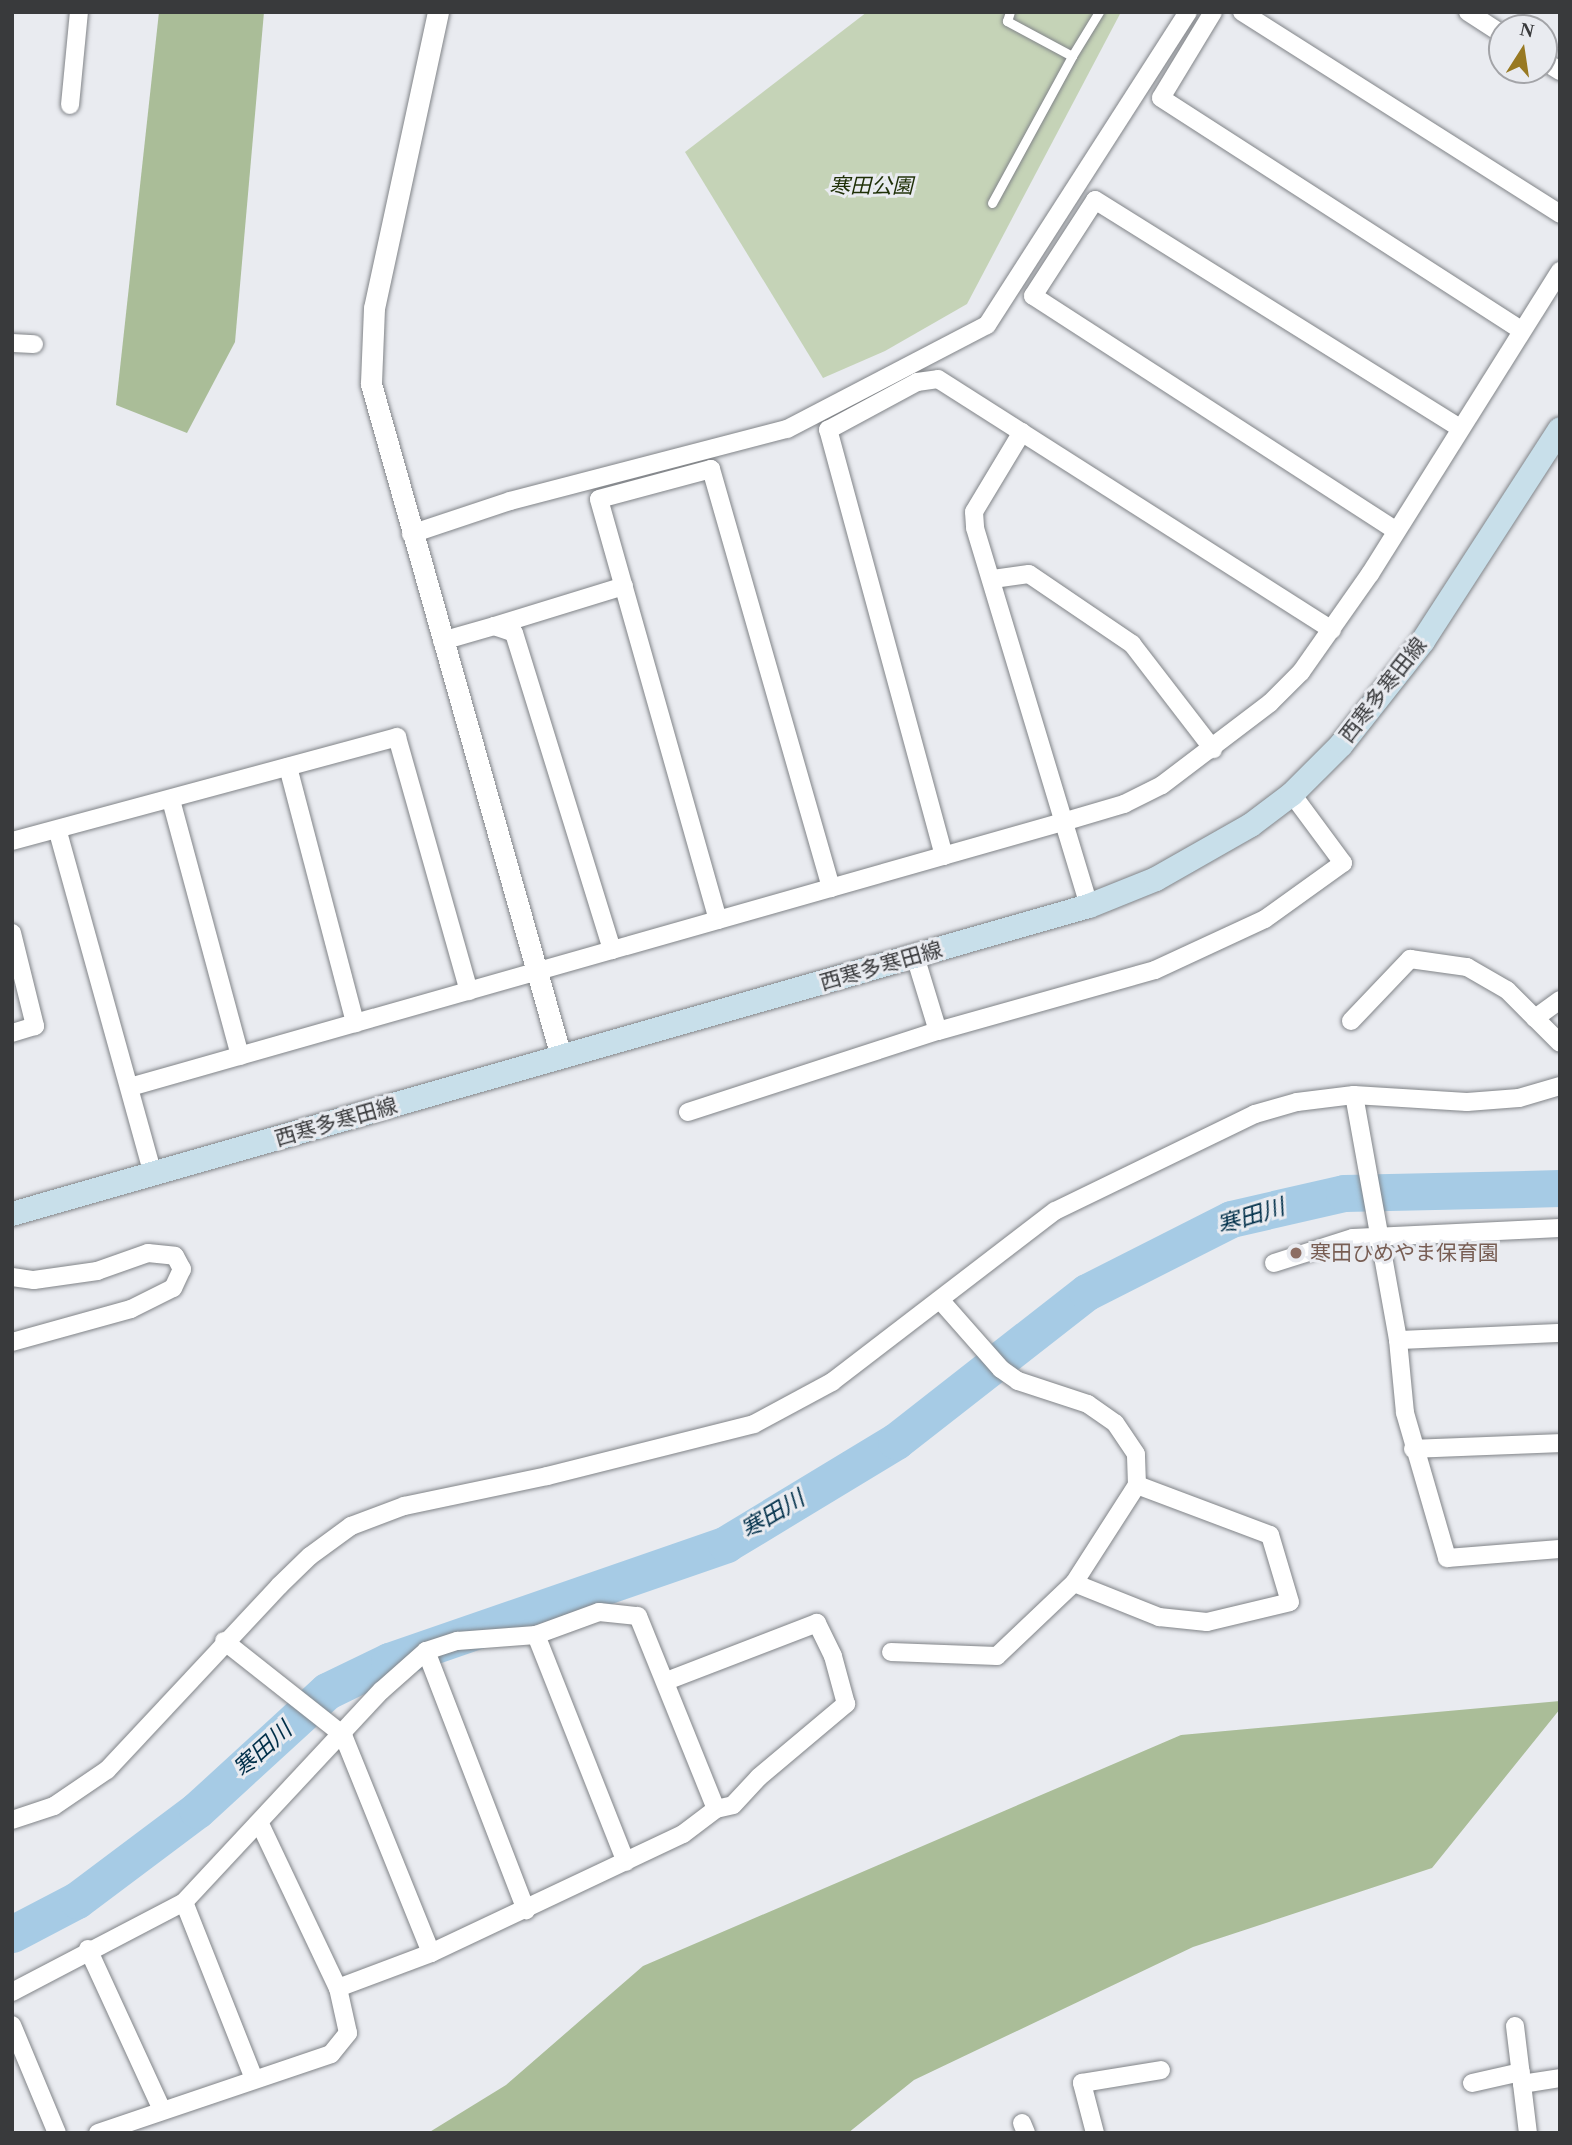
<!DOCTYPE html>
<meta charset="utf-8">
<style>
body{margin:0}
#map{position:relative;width:1572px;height:2145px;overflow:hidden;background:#e9ebf0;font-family:"Times New Roman","Noto Sans JP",serif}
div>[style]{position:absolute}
.green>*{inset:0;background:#c5d3b7}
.forest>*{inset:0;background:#aabd98}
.river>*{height:37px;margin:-18.5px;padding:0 18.5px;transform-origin:18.5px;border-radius:18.5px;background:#a6cbe5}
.roads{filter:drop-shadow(0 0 2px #818488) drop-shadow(0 0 2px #818488)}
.service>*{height:9px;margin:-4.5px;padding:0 4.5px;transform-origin:4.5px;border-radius:4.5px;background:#fff}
.minor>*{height:18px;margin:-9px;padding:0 9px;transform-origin:9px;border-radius:9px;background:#fff}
.tertiary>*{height:21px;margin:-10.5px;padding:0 10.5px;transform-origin:10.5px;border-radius:10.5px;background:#fff}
.secondary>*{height:24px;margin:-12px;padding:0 12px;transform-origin:12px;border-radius:12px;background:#c8dfea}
.dots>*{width:19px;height:19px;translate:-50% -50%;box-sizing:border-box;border:4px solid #e9ebf0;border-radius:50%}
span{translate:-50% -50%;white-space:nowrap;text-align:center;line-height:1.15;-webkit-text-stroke:6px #e9ebf0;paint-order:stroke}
.park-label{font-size:21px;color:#1e2f06;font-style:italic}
.street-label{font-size:21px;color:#393a3c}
.education-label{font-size:21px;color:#785e54}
.left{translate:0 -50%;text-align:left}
.water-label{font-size:23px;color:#002f49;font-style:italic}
.frame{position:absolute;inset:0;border:14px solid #393a3c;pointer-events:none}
.north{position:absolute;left:1488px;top:14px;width:70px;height:70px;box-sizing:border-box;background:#e9ebf0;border:2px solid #a3a4a8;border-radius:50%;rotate:12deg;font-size:19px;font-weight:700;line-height:28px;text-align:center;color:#393a3c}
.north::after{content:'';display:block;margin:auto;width:24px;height:32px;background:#987922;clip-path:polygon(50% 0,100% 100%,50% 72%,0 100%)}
</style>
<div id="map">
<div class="green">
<i style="clip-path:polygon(867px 12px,1121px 12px,967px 304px,885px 351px,823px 378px,685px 152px)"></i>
</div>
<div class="forest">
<i style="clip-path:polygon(159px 12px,264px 12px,235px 342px,187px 433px,116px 405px)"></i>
<i style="clip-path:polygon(1560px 1701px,1560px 1709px,1432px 1868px,1193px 1947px,914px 2080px,848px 2133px,428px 2133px,506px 2085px,643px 1966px,1181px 1735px)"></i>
</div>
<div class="river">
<i style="left:12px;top:1934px;width:73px;rotate:-27.6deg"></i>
<i style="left:77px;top:1900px;width:150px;rotate:-36.9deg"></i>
<i style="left:197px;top:1810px;width:176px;rotate:-42.5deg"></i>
<i style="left:327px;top:1691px;width:69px;rotate:-25.8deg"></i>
<i style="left:389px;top:1661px;width:357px;rotate:-19.1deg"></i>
<i style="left:726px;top:1544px;width:199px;rotate:-31.2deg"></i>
<i style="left:896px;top:1441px;width:242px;rotate:-38deg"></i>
<i style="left:1087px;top:1292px;width:161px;rotate:-26.9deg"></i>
<i style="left:1231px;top:1219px;width:116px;rotate:-13deg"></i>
<i style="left:1344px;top:1193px;width:216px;rotate:-1.3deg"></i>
</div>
<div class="roads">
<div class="service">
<i style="left:1072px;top:56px;width:52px;rotate:-58.5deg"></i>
<i style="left:992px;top:203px;width:167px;rotate:-61.4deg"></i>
<i style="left:1072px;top:56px;width:74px;rotate:-151.7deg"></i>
<i style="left:1007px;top:21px;width:9px;rotate:-72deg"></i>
</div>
<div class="minor">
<i style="left:1213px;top:12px;width:100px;rotate:121.2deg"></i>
<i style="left:1161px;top:98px;width:428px;rotate:32.8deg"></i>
<i style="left:1242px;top:12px;width:377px;rotate:32.4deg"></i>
<i style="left:1468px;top:12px;width:40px;rotate:32.9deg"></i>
<i style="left:1544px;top:61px;width:19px;rotate:32deg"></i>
<i style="left:70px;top:105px;width:93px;rotate:-84.5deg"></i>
<i style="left:12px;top:343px;width:22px;rotate:3deg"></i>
<i style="left:1022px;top:432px;width:93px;rotate:121deg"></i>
<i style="left:974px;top:512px;width:16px;rotate:86deg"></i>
<i style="left:975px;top:528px;width:395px;rotate:73.2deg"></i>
<i style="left:1395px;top:530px;width:431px;rotate:-147.1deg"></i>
<i style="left:1033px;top:296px;width:114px;rotate:-57.1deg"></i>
<i style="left:1095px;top:200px;width:430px;rotate:32deg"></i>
<i style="left:411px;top:534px;width:104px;rotate:-18.4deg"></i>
<i style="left:510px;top:501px;width:286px;rotate:-14.6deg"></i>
<i style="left:787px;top:429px;width:225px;rotate:-27.5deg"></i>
<i style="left:987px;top:325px;width:372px;rotate:-57.3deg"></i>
<i style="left:993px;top:579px;width:36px;rotate:-8deg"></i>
<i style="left:1029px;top:574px;width:125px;rotate:34.2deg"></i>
<i style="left:1132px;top:644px;width:133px;rotate:52.4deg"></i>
<i style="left:494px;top:626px;width:136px;rotate:-17.1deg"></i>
<i style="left:442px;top:641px;width:54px;rotate:-16.1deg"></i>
<i style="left:494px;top:626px;width:21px;rotate:19deg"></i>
<i style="left:514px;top:633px;width:332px;rotate:72.8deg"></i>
<i style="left:288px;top:767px;width:265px;rotate:75.3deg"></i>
<i style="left:171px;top:800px;width:265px;rotate:74.9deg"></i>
<i style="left:58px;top:832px;width:355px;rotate:74.5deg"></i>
<i style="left:12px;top:841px;width:399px;rotate:-15.1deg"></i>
<i style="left:397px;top:737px;width:264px;rotate:74.2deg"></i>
<i style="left:944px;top:856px;width:442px;rotate:-105.2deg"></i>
<i style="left:828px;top:430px;width:101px;rotate:-28.3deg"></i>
<i style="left:917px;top:382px;width:21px;rotate:-8deg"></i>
<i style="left:938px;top:379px;width:467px;rotate:32.5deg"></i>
<i style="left:718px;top:920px;width:437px;rotate:-105.8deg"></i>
<i style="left:599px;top:499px;width:116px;rotate:-15deg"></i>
<i style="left:711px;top:469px;width:436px;rotate:74deg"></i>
<i style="left:12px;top:933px;width:96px;rotate:76.1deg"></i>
<i style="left:35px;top:1026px;width:24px;rotate:163deg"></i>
<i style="left:915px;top:956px;width:78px;rotate:73deg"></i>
<i style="left:1560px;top:1000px;width:31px;rotate:144deg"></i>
<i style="left:1535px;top:1018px;width:35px;rotate:45deg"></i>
<i style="left:1351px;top:1021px;width:86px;rotate:-46.4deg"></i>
<i style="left:1410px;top:959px;width:58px;rotate:8deg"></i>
<i style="left:1467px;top:967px;width:46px;rotate:29.9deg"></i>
<i style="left:1507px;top:990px;width:40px;rotate:45deg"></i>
<i style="left:130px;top:1087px;width:970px;rotate:-15.86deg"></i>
<i style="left:1063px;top:822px;width:64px;rotate:-16.4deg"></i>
<i style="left:1124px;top:804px;width:42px;rotate:-26.6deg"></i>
<i style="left:1162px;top:785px;width:136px;rotate:-37.2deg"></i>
<i style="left:1270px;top:703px;width:44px;rotate:-45deg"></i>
<i style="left:1301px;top:672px;width:120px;rotate:-54.9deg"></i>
<i style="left:1370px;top:574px;width:358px;rotate:-57.9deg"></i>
<i style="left:1354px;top:1095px;width:249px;rotate:79.8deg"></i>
<i style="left:1398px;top:1340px;width:73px;rotate:84.5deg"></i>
<i style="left:1405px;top:1413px;width:151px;rotate:73.8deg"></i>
<i style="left:1447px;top:1558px;width:113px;rotate:-4.6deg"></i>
<i style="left:688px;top:1112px;width:263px;rotate:-18deg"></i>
<i style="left:938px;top:1031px;width:225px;rotate:-15.7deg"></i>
<i style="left:1155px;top:970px;width:121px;rotate:-24.9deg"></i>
<i style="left:1265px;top:919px;width:96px;rotate:-35.7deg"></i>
<i style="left:1343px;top:863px;width:86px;rotate:-126.5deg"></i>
<i style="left:1274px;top:1263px;width:83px;rotate:-17.6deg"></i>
<i style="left:1353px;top:1238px;width:207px;rotate:-2.8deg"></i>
<i style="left:12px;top:1277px;width:22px;rotate:8deg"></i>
<i style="left:34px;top:1280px;width:64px;rotate:-8.1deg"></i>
<i style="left:97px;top:1271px;width:54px;rotate:-19.4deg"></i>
<i style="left:148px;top:1253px;width:27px;rotate:6deg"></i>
<i style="left:175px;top:1256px;width:15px;rotate:62deg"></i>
<i style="left:182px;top:1269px;width:21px;rotate:115deg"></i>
<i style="left:173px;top:1288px;width:47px;rotate:153.4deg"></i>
<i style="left:131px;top:1309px;width:123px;rotate:164.5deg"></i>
<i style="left:1398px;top:1340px;width:162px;rotate:-2.5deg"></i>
<i style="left:1413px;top:1449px;width:147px;rotate:-2.3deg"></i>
<i style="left:1074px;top:1583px;width:92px;rotate:21.8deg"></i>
<i style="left:1159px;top:1617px;width:48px;rotate:5.9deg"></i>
<i style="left:1207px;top:1622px;width:85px;rotate:-13.5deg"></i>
<i style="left:1290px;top:1602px;width:70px;rotate:-106.6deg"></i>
<i style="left:1270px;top:1535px;width:142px;rotate:-159.4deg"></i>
<i style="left:536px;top:1635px;width:244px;rotate:68.4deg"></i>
<i style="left:224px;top:1641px;width:152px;rotate:38.3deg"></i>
<i style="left:343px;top:1735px;width:235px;rotate:68deg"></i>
<i style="left:426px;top:1651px;width:278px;rotate:68.9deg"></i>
<i style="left:891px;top:1652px;width:106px;rotate:2.2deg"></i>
<i style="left:997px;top:1656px;width:106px;rotate:-43.5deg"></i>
<i style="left:1074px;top:1583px;width:117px;rotate:-57.3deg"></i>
<i style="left:1137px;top:1485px;width:31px;rotate:-92deg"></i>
<i style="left:1136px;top:1454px;width:37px;rotate:-124deg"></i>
<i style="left:1115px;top:1423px;width:33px;rotate:-145deg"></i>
<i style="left:1088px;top:1404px;width:74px;rotate:-161.8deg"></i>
<i style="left:1018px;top:1381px;width:21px;rotate:-145deg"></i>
<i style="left:1001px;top:1369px;width:89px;rotate:-131.4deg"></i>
<i style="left:12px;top:1820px;width:44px;rotate:-18.4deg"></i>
<i style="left:54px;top:1806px;width:64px;rotate:-34.2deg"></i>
<i style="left:107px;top:1770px;width:252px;rotate:-46.9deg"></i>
<i style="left:279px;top:1586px;width:43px;rotate:-44.1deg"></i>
<i style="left:310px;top:1556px;width:51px;rotate:-36.2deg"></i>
<i style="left:351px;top:1526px;width:57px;rotate:-20.7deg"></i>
<i style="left:404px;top:1506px;width:146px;rotate:-11.8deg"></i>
<i style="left:547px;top:1476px;width:213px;rotate:-14.1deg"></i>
<i style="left:754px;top:1424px;width:89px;rotate:-28.3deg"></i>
<i style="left:832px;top:1382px;width:281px;rotate:-37.5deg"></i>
<i style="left:1055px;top:1211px;width:222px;rotate:-25.9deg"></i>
<i style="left:1255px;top:1114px;width:44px;rotate:-15.9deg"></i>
<i style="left:1297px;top:1102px;width:57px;rotate:-7deg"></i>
<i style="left:1354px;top:1095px;width:113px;rotate:3.5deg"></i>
<i style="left:1467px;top:1102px;width:52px;rotate:-4.4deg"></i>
<i style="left:1519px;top:1098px;width:43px;rotate:-16.3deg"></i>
<i style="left:260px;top:1824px;width:182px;rotate:64.6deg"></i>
<i style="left:184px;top:1902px;width:190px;rotate:68.4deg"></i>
<i style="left:88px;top:1949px;width:175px;rotate:65.3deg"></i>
<i style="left:12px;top:1992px;width:194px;rotate:-27.6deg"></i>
<i style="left:184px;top:1902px;width:289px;rotate:-47deg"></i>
<i style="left:381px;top:1691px;width:60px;rotate:-41.6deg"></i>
<i style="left:426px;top:1651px;width:33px;rotate:-18deg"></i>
<i style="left:457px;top:1641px;width:79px;rotate:-4.3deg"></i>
<i style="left:536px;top:1635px;width:67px;rotate:-20.1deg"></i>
<i style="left:599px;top:1612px;width:39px;rotate:6deg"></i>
<i style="left:638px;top:1616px;width:208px;rotate:68deg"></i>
<i style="left:12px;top:2025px;width:117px;rotate:67.4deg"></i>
<i style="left:1515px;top:2026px;width:108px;rotate:83.1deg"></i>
<i style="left:1472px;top:2083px;width:50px;rotate:-12.7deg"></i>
<i style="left:1522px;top:2084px;width:38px;rotate:-9deg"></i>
<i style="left:1022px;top:2123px;width:11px;rotate:68deg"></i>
<i style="left:98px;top:2133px;width:246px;rotate:-18.7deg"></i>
<i style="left:331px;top:2054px;width:27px;rotate:-51deg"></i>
<i style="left:348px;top:2033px;width:46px;rotate:-102.5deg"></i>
<i style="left:338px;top:1988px;width:99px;rotate:-20.6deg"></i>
<i style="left:431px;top:1953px;width:279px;rotate:-25.3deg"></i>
<i style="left:683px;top:1834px;width:41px;rotate:-37.1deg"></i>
<i style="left:716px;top:1809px;width:17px;rotate:-13deg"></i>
<i style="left:733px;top:1805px;width:38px;rotate:-47deg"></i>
<i style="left:759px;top:1777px;width:114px;rotate:-40deg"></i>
<i style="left:846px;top:1704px;width:50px;rotate:-105.2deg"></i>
<i style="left:833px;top:1656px;width:37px;rotate:-116deg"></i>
<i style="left:817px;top:1623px;width:161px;rotate:158.9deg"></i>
<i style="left:1095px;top:2133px;width:52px;rotate:-104.6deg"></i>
<i style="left:1082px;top:2083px;width:80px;rotate:-9.3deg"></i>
</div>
<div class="tertiary">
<i style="left:438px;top:12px;width:303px;rotate:102.2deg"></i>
<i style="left:374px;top:308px;width:76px;rotate:92.3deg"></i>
<i style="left:371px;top:384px;width:699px;rotate:74.23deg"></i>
</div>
<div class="secondary">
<i style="left:12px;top:1214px;width:1120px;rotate:-15.96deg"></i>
<i style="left:1089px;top:906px;width:72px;rotate:-21.9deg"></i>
<i style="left:1156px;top:879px;width:109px;rotate:-29.6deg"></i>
<i style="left:1251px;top:825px;width:51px;rotate:-37.1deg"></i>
<i style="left:1292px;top:794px;width:69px;rotate:-45deg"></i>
<i style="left:1341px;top:745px;width:132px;rotate:-51.7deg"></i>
<i style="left:1423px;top:641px;width:252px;rotate:-57.1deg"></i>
</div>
</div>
<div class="dots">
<i style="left:1296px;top:1253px;background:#8d6e63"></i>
</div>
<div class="park-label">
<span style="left:871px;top:186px">寒田公園</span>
</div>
<div class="street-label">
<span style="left:1383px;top:690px;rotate:-52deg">西寒多寒田線</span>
<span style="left:881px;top:966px;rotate:-16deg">西寒多寒田線</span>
<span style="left:336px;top:1122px;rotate:-16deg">西寒多寒田線</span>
</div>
<div class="education-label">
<span class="left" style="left:1310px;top:1253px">寒田ひめやま保育園</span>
</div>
<div class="water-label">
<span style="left:1251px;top:1217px;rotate:-17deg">寒田川</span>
<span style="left:773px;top:1515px;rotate:-31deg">寒田川</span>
<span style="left:263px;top:1750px;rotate:-42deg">寒田川</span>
</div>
<div class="frame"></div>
<div class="north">N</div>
</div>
